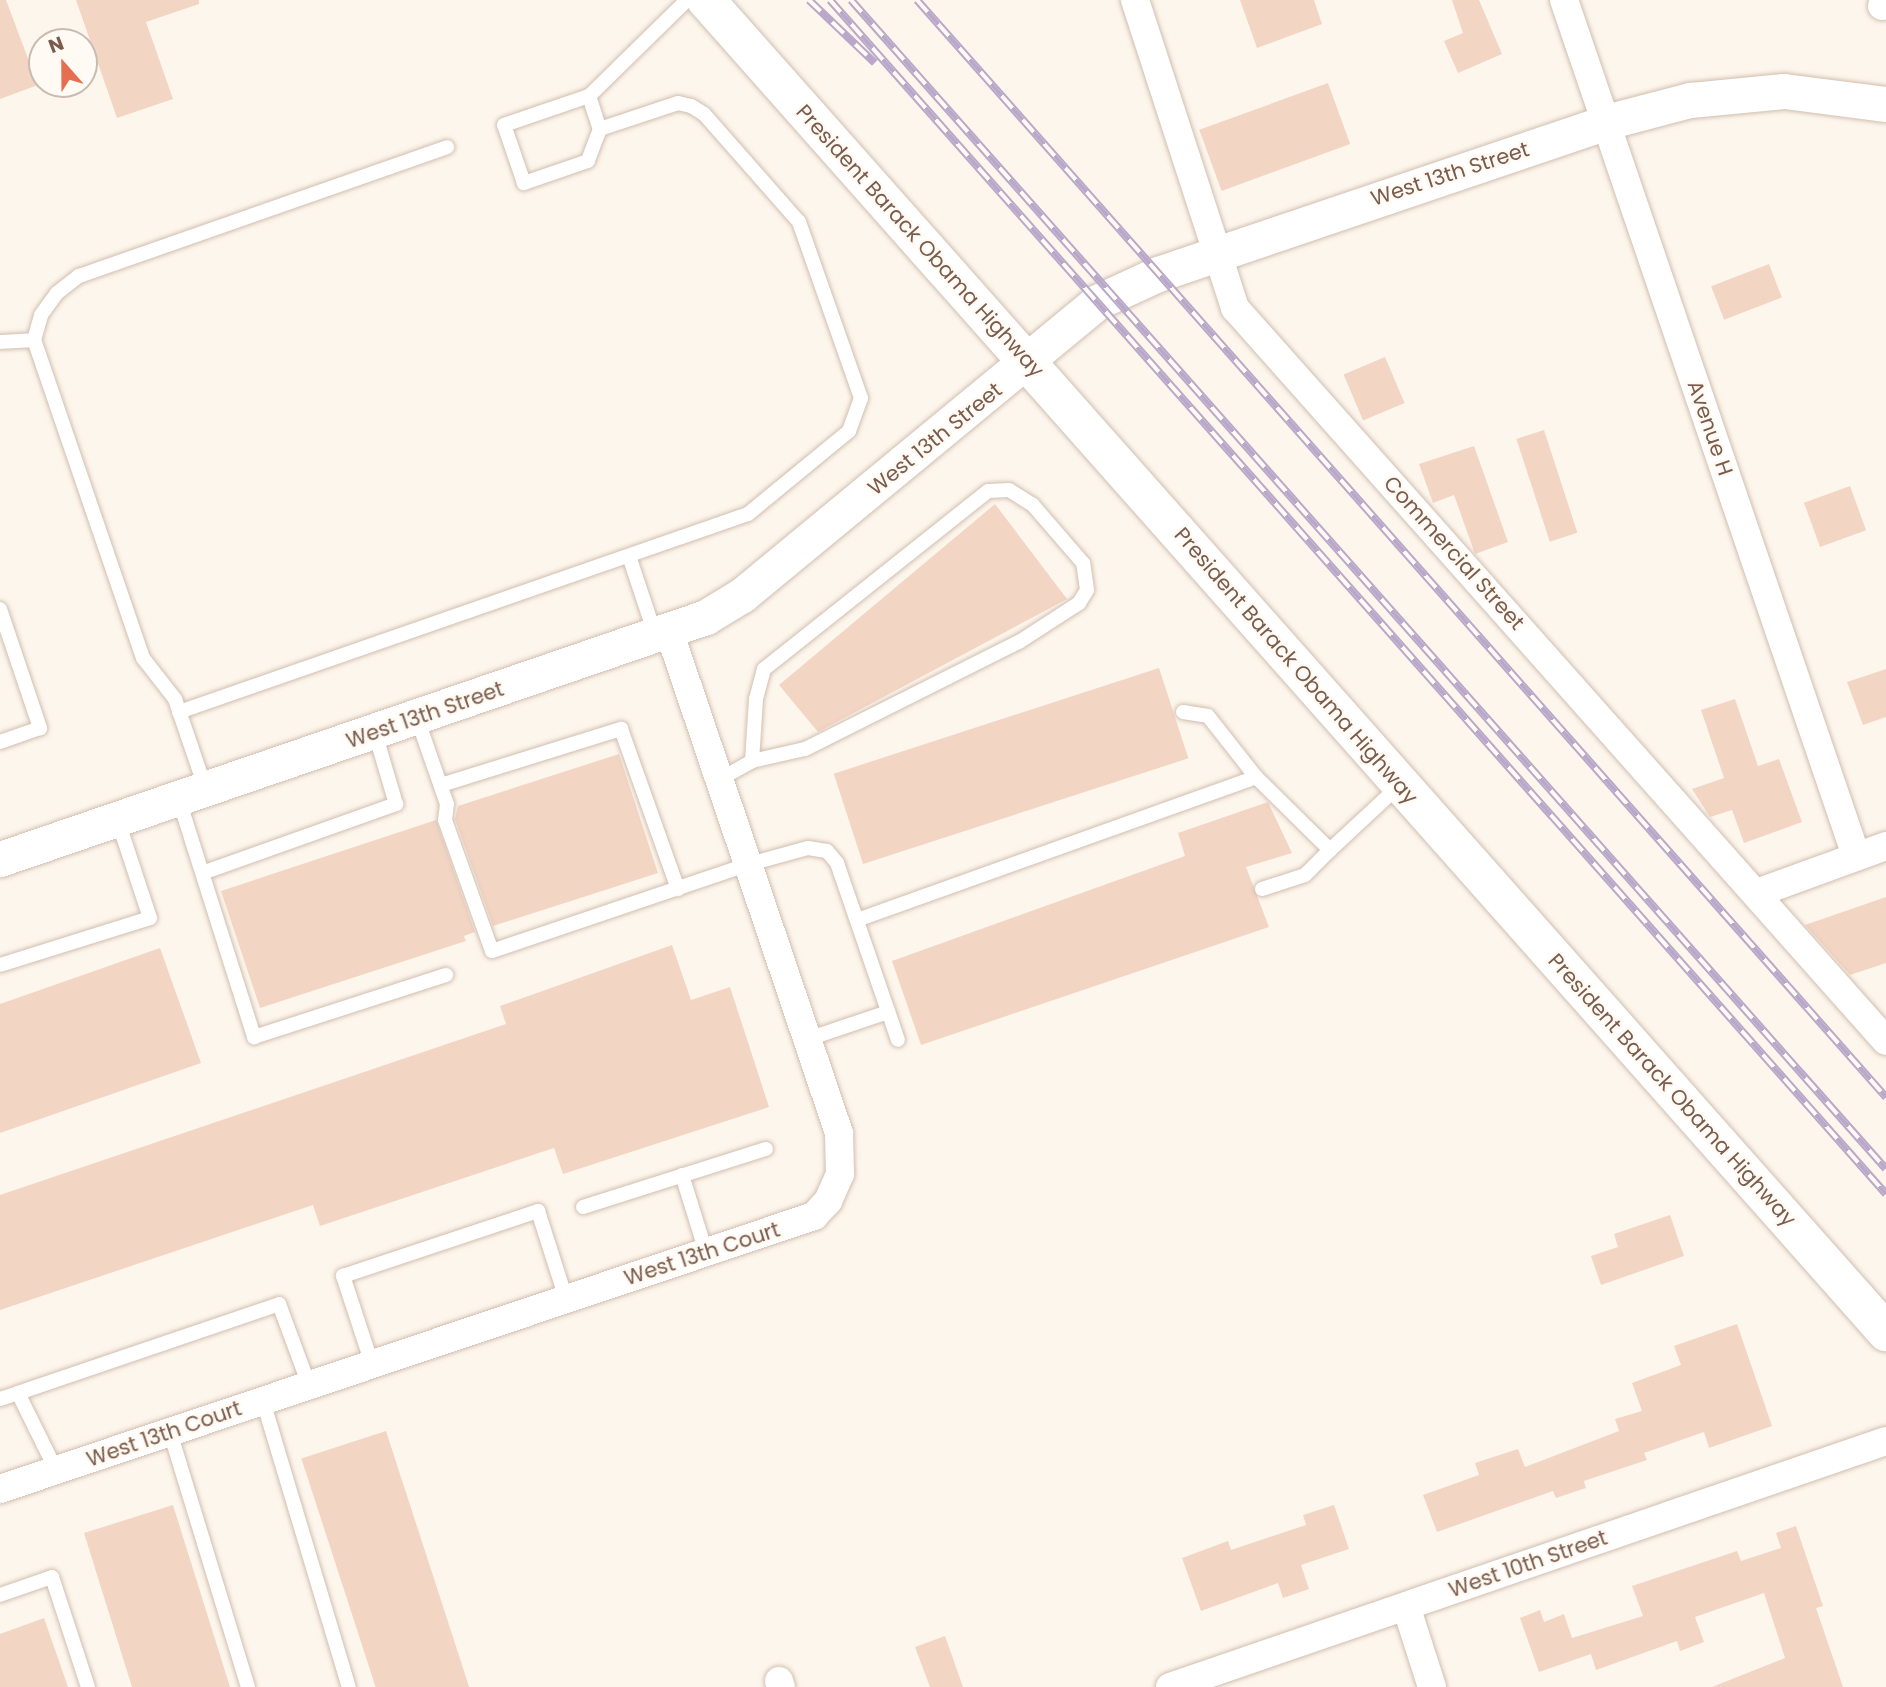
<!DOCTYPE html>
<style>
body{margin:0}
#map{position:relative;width:1886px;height:1687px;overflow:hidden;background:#fdf6ec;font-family:Poppins,sans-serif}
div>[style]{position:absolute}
.building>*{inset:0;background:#f3d5c3;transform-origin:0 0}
.roads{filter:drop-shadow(0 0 2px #d1beb0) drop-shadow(0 0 2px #d1beb0)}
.service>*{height:14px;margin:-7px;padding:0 7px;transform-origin:7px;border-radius:7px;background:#fff}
.minor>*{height:28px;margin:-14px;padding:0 14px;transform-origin:14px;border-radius:14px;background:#fff}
.tertiary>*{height:35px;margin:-17.5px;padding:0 17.5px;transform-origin:17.5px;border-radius:17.5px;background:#fff}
.secondary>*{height:38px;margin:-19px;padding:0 19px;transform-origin:19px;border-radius:19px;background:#fff}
.rail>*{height:8px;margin-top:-4px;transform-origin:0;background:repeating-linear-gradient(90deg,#fffaf3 0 16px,#b9a8c9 0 32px);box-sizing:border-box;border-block:2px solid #b9a8c9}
span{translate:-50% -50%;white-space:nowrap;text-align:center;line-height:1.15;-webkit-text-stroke:5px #fffaf3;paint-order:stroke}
.street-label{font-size:21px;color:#7a5c4d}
.north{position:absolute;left:28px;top:28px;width:70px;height:70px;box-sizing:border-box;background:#fffaf3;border:2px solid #cabbb1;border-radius:50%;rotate:339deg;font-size:19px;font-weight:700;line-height:28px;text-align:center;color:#7a5c4d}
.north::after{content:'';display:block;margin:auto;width:24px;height:32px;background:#e76f51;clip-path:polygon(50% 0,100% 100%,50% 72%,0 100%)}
</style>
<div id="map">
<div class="building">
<i style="clip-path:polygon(0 0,6px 0,38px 85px,0 99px)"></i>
<i style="clip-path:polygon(76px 0,199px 0,199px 4px,146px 22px,173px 99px,117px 118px)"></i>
<i style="clip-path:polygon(1240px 0,1314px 0,1322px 24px,1257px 48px)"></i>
<i style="clip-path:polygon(1452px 0,1479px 0,1502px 54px,1458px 73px,1444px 41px,1463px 33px)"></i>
<i style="left:1328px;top:83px;width:65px;height:137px;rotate:70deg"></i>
<i style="left:1769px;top:264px;width:36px;height:62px;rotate:69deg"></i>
<i style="left:1385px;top:357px;width:50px;height:45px;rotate:67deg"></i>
<i style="left:1544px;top:430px;width:108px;height:29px;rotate:72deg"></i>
<i style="clip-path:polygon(1474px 446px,1508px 542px,1475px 554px,1454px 495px,1433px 503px,1419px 464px)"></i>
<i style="left:1850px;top:486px;width:47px;height:49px;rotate:70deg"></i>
<i style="clip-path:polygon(995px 504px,1067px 599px,818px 732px,779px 685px)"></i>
<i style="left:1159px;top:668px;width:95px;height:342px;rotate:72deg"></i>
<i style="clip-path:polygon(1886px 669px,1886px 717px,1863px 725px,1847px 682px)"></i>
<i style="clip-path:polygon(1735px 699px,1758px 766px,1779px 759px,1802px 822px,1744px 843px,1732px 810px,1710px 817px,1692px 789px,1724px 778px,1701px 710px)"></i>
<i style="clip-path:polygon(619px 754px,658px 873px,493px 926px,455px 819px,458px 806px)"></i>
<i style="clip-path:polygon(1268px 802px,1292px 853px,1246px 867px,1269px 927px,921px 1045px,892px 961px,1185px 856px,1178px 833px)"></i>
<i style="clip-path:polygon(436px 820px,475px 932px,464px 936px,466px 941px,260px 1008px,221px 891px)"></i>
<i style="clip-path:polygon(1886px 897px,1886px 963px,1850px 975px,1805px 925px)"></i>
<i style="clip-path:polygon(672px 945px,691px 1000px,730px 987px,769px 1107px,563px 1174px,554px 1148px,320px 1226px,313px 1205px,0 1310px,0 1195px,506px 1024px,500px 1006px)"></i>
<i style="clip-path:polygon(160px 948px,201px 1063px,0 1133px,0 1004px)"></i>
<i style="clip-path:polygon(1670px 1215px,1684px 1256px,1601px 1285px,1591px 1256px,1618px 1247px,1614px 1234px)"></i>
<i style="clip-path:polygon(1737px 1324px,1772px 1426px,1709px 1448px,1704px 1432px,1644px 1453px,1647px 1460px,1584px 1481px,1586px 1488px,1556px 1498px,1553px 1491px,1437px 1532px,1423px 1495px,1479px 1475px,1475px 1463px,1518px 1449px,1525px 1467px,1619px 1431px,1615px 1419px,1642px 1411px,1632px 1383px,1681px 1365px,1674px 1346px)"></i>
<i style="left:386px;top:1431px;width:270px;height:89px;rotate:72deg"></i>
<i style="clip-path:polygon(173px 1505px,230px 1687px,132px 1687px,84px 1533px)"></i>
<i style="clip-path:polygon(1334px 1505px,1349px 1549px,1301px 1565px,1309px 1589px,1283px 1598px,1278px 1583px,1201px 1611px,1182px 1558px,1228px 1541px,1231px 1550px,1306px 1525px,1303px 1515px)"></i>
<i style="clip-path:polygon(1796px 1526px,1823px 1606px,1816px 1608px,1843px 1687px,1712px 1687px,1785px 1658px,1764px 1593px,1695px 1617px,1704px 1642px,1680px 1651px,1677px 1641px,1596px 1670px,1591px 1654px,1539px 1672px,1520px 1618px,1540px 1610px,1544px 1622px,1564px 1614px,1572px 1638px,1643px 1616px,1632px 1586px,1737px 1551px,1741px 1561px,1781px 1548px,1776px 1533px)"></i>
<i style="clip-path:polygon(44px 1618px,68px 1687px,0 1687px,0 1634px)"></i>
<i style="clip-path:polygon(945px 1636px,963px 1687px,930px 1687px,915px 1647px)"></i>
</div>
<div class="roads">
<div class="service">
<i style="left:589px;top:96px;width:35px;rotate:72deg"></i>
<i style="left:600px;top:129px;width:34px;rotate:111deg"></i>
<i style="left:588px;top:161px;width:68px;rotate:161deg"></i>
<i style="left:524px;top:183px;width:61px;rotate:-109deg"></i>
<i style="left:504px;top:125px;width:90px;rotate:-18.8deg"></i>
<i style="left:589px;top:96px;width:137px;rotate:-44.4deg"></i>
<i style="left:0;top:342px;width:34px;rotate:-3deg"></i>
<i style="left:629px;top:556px;width:82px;rotate:71.6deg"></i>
<i style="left:0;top:609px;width:126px;rotate:71.4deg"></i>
<i style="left:40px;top:728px;width:42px;rotate:160.7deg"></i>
<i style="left:179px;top:712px;width:602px;rotate:-19.19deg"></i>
<i style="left:748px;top:514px;width:131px;rotate:-39.4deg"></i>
<i style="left:849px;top:431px;width:35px;rotate:-70deg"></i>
<i style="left:861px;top:398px;width:187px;rotate:-109.4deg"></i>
<i style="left:799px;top:222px;width:144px;rotate:-131.3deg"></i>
<i style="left:704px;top:114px;width:15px;rotate:-148deg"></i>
<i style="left:691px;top:106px;width:13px;rotate:-167deg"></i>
<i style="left:678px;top:103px;width:82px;rotate:161.6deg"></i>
<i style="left:1183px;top:712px;width:25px;rotate:9deg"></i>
<i style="left:1208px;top:716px;width:78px;rotate:51.8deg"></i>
<i style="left:417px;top:718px;width:91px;rotate:70.8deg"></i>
<i style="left:447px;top:804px;width:16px;rotate:97deg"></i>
<i style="left:445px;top:820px;width:139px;rotate:70.3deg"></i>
<i style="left:492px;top:951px;width:268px;rotate:-18.7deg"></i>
<i style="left:746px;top:865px;width:64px;rotate:-15.3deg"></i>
<i style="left:808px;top:848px;width:19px;rotate:9deg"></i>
<i style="left:827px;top:851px;width:16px;rotate:50deg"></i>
<i style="left:837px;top:863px;width:187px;rotate:71deg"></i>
<i style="left:720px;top:779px;width:37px;rotate:-29deg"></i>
<i style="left:752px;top:761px;width:54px;rotate:-12.8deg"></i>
<i style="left:805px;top:749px;width:239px;rotate:-26.6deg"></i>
<i style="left:1019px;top:642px;width:72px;rotate:-33deg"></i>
<i style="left:1079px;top:603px;width:15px;rotate:-58deg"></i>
<i style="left:1087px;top:590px;width:27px;rotate:-98deg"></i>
<i style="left:1083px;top:563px;width:77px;rotate:-130.8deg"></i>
<i style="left:1033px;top:505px;width:28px;rotate:-148deg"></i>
<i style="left:1009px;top:490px;width:21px;rotate:177deg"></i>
<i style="left:988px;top:491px;width:286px;rotate:141.5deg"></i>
<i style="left:764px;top:669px;width:31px;rotate:105deg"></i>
<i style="left:756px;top:699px;width:62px;rotate:93.7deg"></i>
<i style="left:441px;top:785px;width:189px;rotate:-17.3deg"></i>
<i style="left:621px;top:729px;width:170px;rotate:70.4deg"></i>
<i style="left:206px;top:790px;width:96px;rotate:-108.8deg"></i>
<i style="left:175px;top:699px;width:52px;rotate:-128deg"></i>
<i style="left:143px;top:658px;width:336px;rotate:-108.9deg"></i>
<i style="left:34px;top:340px;width:26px;rotate:-74deg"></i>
<i style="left:41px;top:315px;width:27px;rotate:-54deg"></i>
<i style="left:57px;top:293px;width:28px;rotate:-38deg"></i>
<i style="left:79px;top:276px;width:390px;rotate:-19.3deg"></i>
<i style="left:179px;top:800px;width:249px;rotate:72.4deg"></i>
<i style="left:254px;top:1037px;width:202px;rotate:-17.9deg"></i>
<i style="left:205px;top:872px;width:203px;rotate:-19.6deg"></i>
<i style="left:396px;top:804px;width:74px;rotate:-106.5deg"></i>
<i style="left:1262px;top:889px;width:45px;rotate:-18deg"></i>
<i style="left:1305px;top:875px;width:35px;rotate:-45deg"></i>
<i style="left:857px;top:920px;width:424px;rotate:-19.7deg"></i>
<i style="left:1256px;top:777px;width:104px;rotate:44.6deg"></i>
<i style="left:1330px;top:850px;width:97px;rotate:-42.9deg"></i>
<i style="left:0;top:965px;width:157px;rotate:-17.4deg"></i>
<i style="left:150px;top:918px;width:102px;rotate:-108.3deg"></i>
<i style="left:805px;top:1040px;width:88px;rotate:-18.6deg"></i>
<i style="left:682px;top:1175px;width:81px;rotate:72.7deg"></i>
<i style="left:583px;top:1207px;width:192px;rotate:-17.6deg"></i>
<i style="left:372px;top:1364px;width:93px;rotate:-108.2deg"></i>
<i style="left:343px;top:1276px;width:206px;rotate:-18.4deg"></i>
<i style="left:538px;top:1211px;width:92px;rotate:72.3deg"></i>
<i style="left:18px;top:1393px;width:276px;rotate:-18.8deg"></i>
<i style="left:279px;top:1304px;width:86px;rotate:69.7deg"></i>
<i style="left:0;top:1399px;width:19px;rotate:-18deg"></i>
<i style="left:18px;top:1393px;width:86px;rotate:63.7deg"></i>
<i style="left:263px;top:1401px;width:299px;rotate:73.3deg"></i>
<i style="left:170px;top:1432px;width:267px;rotate:73deg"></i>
<i style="left:0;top:1595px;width:55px;rotate:-19.1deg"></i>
<i style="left:52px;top:1577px;width:116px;rotate:71.9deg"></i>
</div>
<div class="minor">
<i style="left:1135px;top:0;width:324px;rotate:72deg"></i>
<i style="left:1235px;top:308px;width:980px;rotate:48.39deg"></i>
<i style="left:1564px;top:0;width:904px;rotate:71.16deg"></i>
<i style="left:1882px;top:6px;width:4px;rotate:-27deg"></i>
<i style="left:1757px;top:893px;width:137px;rotate:-20deg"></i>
<i style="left:0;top:1489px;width:859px;rotate:-18.54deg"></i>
<i style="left:814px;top:1216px;width:21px;rotate:-47deg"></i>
<i style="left:828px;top:1201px;width:30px;rotate:-66deg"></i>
<i style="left:840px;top:1174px;width:41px;rotate:-91.4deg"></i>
<i style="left:839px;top:1133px;width:530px;rotate:-108.71deg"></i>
<i style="left:1406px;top:1606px;width:85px;rotate:72.2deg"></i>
<i style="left:779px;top:1681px;width:6px;rotate:72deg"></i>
<i style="left:1170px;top:1687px;width:757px;rotate:-18.96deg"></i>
</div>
<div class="tertiary">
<i style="left:0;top:859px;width:746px;rotate:-18.92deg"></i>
<i style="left:706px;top:617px;width:42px;rotate:-31.4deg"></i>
<i style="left:742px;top:595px;width:460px;rotate:-39.5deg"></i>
<i style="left:1097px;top:302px;width:67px;rotate:-24.7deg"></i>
<i style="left:1158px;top:274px;width:473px;rotate:-18.7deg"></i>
<i style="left:1606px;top:122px;width:87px;rotate:-14.7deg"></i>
<i style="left:1690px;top:100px;width:94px;rotate:-5.5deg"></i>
<i style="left:1784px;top:91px;width:103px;rotate:7.3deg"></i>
</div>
<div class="secondary">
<i style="left:706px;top:0;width:1780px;rotate:48.46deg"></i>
</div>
</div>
<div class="rail">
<i style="left:809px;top:0;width:91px;rotate:43.7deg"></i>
<i style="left:830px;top:0;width:1594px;rotate:48.51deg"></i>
<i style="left:851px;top:0;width:1561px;rotate:48.48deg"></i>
<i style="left:917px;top:0;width:1464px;rotate:48.55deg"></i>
</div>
<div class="street-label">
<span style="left:1450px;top:174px;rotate:-18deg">West 13th Street</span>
<span style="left:920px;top:241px;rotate:48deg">President Barack Obama Highway</span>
<span style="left:1710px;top:428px;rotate:71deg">Avenue H</span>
<span style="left:935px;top:439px;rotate:-39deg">West 13th Street</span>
<span style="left:1454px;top:553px;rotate:48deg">Commercial Street</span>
<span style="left:1296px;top:666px;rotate:49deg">President Barack Obama Highway</span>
<span style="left:425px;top:715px;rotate:-19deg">West 13th Street</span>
<span style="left:1672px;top:1090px;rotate:48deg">President Barack Obama Highway</span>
<span style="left:702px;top:1254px;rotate:-18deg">West 13th Court</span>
<span style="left:164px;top:1434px;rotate:-19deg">West 13th Court</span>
<span style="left:1528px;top:1564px;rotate:-19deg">West 10th Street</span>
</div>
<div class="north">N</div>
</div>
